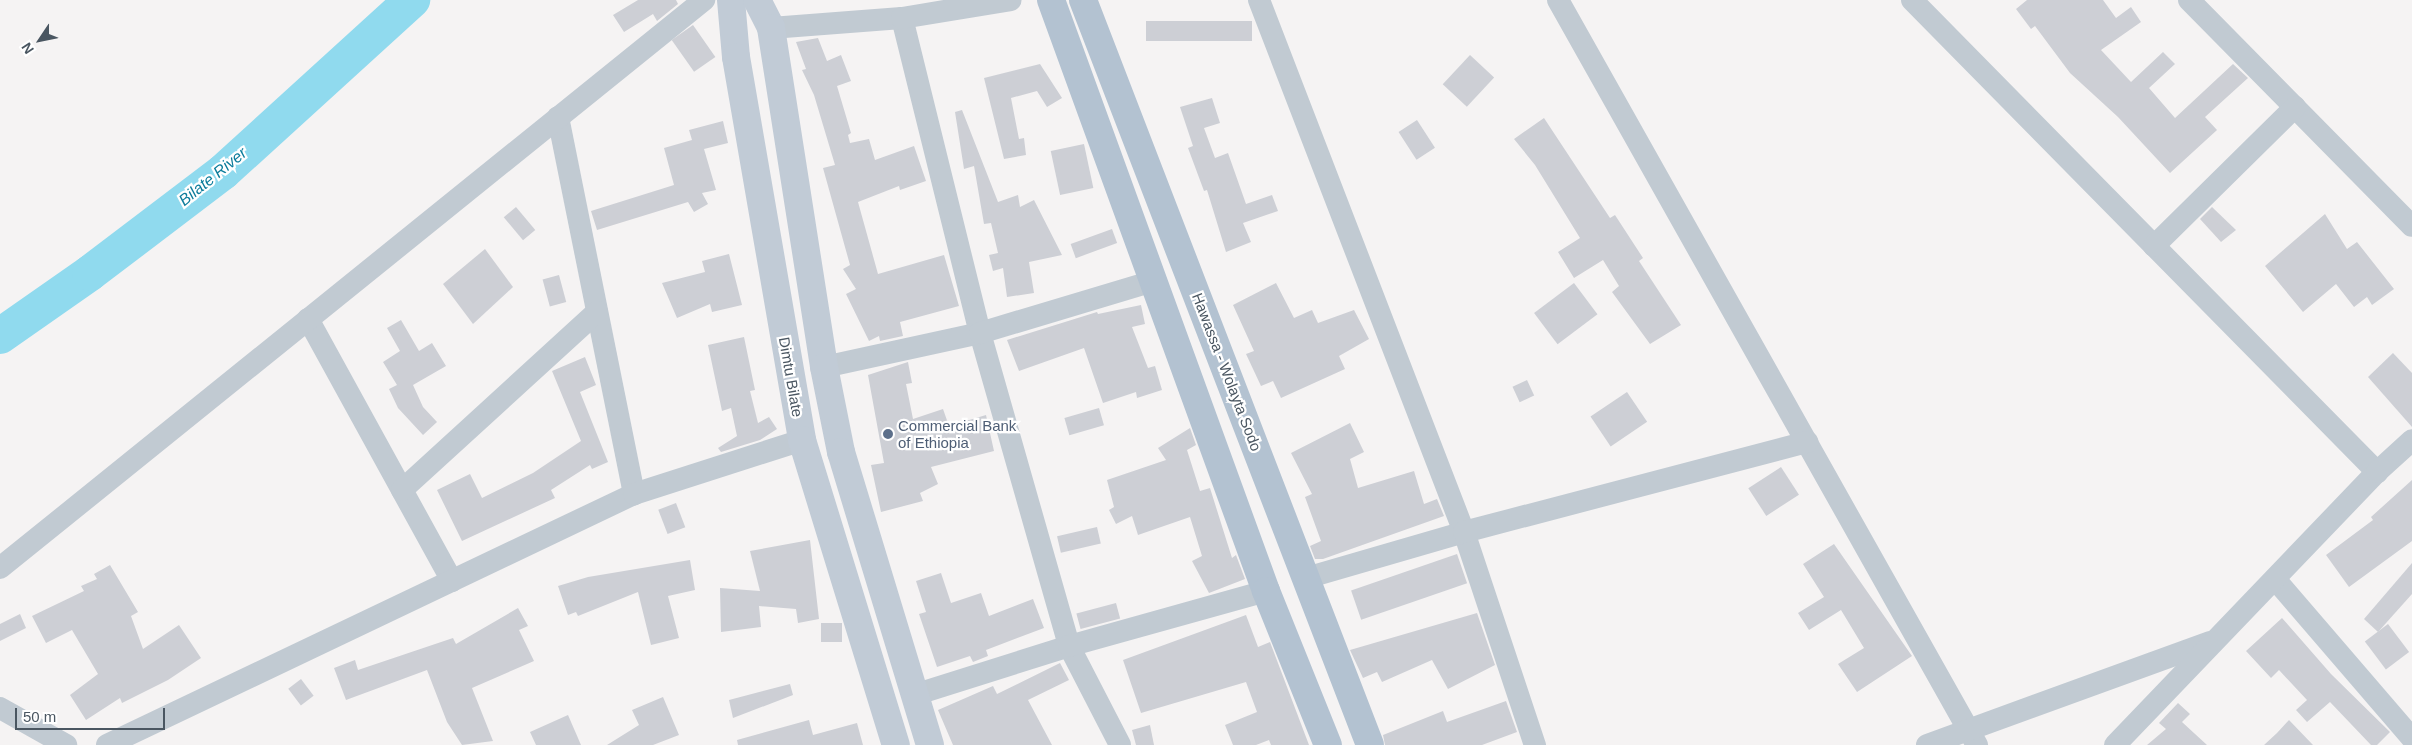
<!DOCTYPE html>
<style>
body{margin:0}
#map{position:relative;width:2412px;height:745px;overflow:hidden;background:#f5f3f3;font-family:Helvetica,sans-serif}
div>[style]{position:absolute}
.river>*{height:36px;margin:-18px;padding:0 18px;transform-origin:18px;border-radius:18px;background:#90daee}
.building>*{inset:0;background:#cdcfd5;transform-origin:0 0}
.street>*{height:22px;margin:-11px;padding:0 11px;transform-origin:11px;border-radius:11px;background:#c1cad2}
.secondary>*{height:28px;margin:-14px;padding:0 14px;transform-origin:14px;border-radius:14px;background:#c1cbd6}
.primary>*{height:28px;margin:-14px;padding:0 14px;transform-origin:14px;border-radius:14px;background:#b3c2d1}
.dots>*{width:14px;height:14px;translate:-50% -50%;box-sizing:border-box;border:2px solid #fff;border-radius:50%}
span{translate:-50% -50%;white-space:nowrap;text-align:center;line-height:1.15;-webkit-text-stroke:4.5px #fff;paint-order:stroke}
.street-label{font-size:15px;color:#4a5661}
.service-label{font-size:15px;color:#4e5e75}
.left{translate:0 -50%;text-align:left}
.water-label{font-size:16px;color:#0c7c9b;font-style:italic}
.north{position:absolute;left:15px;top:15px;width:50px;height:50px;-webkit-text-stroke:4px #fff;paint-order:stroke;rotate:236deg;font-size:14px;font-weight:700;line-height:20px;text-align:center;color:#4a5661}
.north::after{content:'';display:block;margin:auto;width:18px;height:22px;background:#4a5661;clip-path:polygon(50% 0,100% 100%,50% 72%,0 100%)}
.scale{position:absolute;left:15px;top:708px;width:150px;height:22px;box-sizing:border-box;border:2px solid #4a5661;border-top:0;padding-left:6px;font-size:15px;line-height:18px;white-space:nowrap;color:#4a5661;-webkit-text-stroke:4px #fff;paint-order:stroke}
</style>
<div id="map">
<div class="river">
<i style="left:0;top:336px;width:110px;rotate:-35deg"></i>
<i style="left:90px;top:273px;width:167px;rotate:-37.2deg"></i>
<i style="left:223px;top:172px;width:256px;rotate:-42.3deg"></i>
</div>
<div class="building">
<i style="clip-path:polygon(638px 0,676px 0,678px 4px,657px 21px,653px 14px,624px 32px,613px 15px)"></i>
<i style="clip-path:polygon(2027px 0,2103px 0,2116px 18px,2131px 7px,2141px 22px,2101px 50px,2131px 82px,2163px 52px,2175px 64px,2149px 88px,2175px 118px,2233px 64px,2248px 78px,2205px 117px,2217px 130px,2170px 173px,2118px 117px,2070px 73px,2035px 26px,2031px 29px,2016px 9px)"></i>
<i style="left:1146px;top:21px;width:106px;height:20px"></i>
<i style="left:693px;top:25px;width:39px;height:26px;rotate:55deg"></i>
<i style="clip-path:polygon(818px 38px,827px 61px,841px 55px,851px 81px,837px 86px,851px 133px,848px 135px,850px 143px,869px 139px,875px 160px,914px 146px,926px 181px,900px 190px,899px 186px,858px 202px,878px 274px,944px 255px,959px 306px,900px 322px,903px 336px,880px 341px,879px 336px,869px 341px,846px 294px,856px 289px,843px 269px,850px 265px,823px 168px,835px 165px,814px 95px,802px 70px,806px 69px,796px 42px)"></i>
<i style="left:1470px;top:55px;width:33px;height:40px;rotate:43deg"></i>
<i style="clip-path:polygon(1040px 64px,1062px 98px,1047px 107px,1037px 91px,1011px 98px,1019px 139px,1024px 138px,1026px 155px,1004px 159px,984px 78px)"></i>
<i style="clip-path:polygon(1212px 98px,1220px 123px,1204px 128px,1215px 158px,1228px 153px,1246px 204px,1272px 195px,1278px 211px,1243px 223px,1251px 242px,1226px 252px,1207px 190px,1204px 191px,1188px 148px,1193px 146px,1180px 107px)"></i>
<i style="clip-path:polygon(962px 110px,998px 202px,1018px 195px,1020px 207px,1034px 200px,1062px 255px,1029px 262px,1034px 293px,1007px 297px,1003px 268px,993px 271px,989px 255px,998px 253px,991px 223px,984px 224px,974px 166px,964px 169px,955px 112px)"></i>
<i style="clip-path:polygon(1544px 118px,1610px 218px,1615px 215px,1643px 258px,1639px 261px,1681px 325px,1650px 344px,1612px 292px,1619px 286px,1603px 260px,1574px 278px,1558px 252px,1580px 238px,1535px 165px,1514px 139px)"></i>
<i style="left:1417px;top:120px;width:33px;height:22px;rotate:57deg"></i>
<i style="clip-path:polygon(723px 121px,728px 143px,704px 149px,716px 190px,702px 193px,708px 204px,694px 212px,688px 202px,597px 230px,591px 211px,674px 185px,664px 148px,692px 140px,689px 130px)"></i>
<i style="left:1084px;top:144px;width:45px;height:34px;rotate:78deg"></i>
<i style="left:516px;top:207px;width:30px;height:16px;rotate:50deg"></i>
<i style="clip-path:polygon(2212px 207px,2236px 230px,2221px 242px,2200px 219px)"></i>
<i style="clip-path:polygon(2325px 214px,2347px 249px,2357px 242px,2394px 289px,2372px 305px,2367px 297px,2354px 307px,2336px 284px,2303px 312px,2265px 266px)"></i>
<i style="left:1112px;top:229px;width:15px;height:44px;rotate:70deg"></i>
<i style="clip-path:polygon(485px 249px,513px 287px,473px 324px,443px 284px)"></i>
<i style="clip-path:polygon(729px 254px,742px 305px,712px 312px,710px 304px,677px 318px,662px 283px,705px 272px,702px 261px)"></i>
<i style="left:559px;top:275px;width:28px;height:17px;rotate:75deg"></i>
<i style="clip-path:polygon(1276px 283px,1294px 318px,1312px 310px,1318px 323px,1354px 310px,1369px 339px,1339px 356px,1345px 369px,1281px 398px,1273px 381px,1261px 386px,1246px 354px,1254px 351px,1233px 305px)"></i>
<i style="left:1574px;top:283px;width:39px;height:50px;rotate:53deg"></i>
<i style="clip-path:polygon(1141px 305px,1145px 324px,1132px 327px,1148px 368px,1155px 366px,1162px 390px,1137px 398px,1136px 392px,1103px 403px,1084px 348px,1019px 371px,1007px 340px,1097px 312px,1098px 314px)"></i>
<i style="clip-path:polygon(401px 320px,419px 351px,432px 343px,446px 366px,413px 385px,423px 407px,437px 422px,423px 435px,398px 408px,389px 389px,397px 385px,383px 362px,400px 351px,387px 328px)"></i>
<i style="clip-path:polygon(744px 337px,755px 390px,750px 391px,758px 423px,769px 417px,777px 429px,760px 440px,721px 452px,718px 448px,737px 436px,731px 408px,722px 411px,708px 345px)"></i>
<i style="clip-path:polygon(2393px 353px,2412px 373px,2412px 427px,2368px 377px)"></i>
<i style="clip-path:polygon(585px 357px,596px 385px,580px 392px,608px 462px,592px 469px,590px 465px,551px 490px,555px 498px,462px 541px,437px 490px,470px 474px,482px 498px,533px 473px,581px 441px,552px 371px)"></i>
<i style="clip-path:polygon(908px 362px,912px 383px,906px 384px,913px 419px,943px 409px,949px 426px,986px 415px,994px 451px,931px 467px,938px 484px,920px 493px,923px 501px,881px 512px,871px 465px,884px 463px,868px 375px)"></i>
<i style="left:1527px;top:380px;width:17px;height:16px;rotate:65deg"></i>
<i style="left:1627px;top:392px;width:36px;height:44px;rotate:56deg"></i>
<i style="left:1099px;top:408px;width:18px;height:36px;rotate:74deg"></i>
<i style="clip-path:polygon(1350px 423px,1364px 452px,1350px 459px,1358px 488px,1414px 471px,1424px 504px,1437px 499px,1444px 516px,1323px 559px,1315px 559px,1310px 546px,1321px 541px,1305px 497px,1312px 494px,1291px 453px)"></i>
<i style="clip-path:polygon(1190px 428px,1196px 445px,1187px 450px,1200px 491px,1210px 488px,1232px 558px,1236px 555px,1245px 579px,1209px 593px,1192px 561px,1202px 556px,1190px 517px,1138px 535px,1132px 516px,1116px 524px,1109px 510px,1114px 507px,1107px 480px,1166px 460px,1158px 448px)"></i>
<i style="left:1781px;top:467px;width:33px;height:39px;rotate:57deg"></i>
<i style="clip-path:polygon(2412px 480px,2412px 541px,2349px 587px,2326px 555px,2373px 520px,2371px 517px)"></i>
<i style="left:676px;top:503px;width:26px;height:19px;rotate:69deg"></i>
<i style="left:1097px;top:527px;width:17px;height:41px;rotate:77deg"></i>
<i style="clip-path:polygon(810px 540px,819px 619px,798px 623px,796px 609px,759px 606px,761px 627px,721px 632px,720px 588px,760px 591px,750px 551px)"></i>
<i style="clip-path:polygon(1834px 544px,1912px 656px,1857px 692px,1838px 664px,1864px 648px,1841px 610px,1809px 630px,1798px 613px,1824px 597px,1803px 564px)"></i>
<i style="left:1457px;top:554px;width:31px;height:112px;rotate:71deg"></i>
<i style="clip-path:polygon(690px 560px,695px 590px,668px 596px,679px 638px,651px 645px,638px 592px,578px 616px,576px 612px,568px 615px,558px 586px,588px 577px)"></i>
<i style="clip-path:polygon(2412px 563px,2412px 594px,2378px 632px,2364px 619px)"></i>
<i style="clip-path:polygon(110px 565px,138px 612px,131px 616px,143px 649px,179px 625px,201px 658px,168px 680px,122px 703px,120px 698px,86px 720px,70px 695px,98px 674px,72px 630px,46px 643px,32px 616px,84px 591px,81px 586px,97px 579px,94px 574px)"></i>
<i style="clip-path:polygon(941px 573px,951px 603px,981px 593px,989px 616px,1033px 599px,1044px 628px,986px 650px,988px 656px,973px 662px,970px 656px,937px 667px,919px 614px,926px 612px,916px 581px)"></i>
<i style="left:1116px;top:603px;width:16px;height:41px;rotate:75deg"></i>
<i style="clip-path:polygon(518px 608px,528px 626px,519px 630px,534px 661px,472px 688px,493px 741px,462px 745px,447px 722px,427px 670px,346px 700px,334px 668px,355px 660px,358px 670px,453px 638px,456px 644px)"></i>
<i style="clip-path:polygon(1477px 613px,1495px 665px,1448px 689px,1432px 660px,1382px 682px,1377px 672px,1363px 678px,1350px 650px)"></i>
<i style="clip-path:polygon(20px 614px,26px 628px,0 641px,0 624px)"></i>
<i style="clip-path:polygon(1246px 615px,1258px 647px,1270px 642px,1309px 745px,1271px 745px,1269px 740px,1256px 745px,1233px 745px,1225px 725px,1257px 712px,1246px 682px,1141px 713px,1123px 660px)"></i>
<i style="clip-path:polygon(2282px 618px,2331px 674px,2390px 732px,2377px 745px,2371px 745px,2330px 702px,2307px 722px,2296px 710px,2307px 700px,2279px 670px,2271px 678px,2246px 651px)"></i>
<i style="left:821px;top:623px;width:21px;height:19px"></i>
<i style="left:2388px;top:624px;width:35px;height:29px;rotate:53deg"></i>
<i style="clip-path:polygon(1060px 663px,1069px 680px,1028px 700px,1052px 745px,953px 745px,938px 710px,993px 686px,997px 694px)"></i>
<i style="left:301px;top:679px;width:21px;height:16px;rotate:53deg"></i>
<i style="clip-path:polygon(790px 684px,793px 695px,733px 718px,729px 700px)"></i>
<i style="clip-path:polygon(663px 697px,679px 735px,653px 745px,607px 745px,639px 725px,632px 710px)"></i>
<i style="clip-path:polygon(1506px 701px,1517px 732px,1482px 745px,1385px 745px,1383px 735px,1443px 711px,1447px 722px)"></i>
<i style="clip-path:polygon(2178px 703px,2190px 714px,2182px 722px,2207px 745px,2147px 745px,2166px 729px,2159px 723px)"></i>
<i style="clip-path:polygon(568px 715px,581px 745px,536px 745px,530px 732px)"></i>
<i style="clip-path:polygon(809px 720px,813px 735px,857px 723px,863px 745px,738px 745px,737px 740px)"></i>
<i style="clip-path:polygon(2289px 720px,2313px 745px,2264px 745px,2277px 733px)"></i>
<i style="clip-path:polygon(1150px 725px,1154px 745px,1136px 745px,1132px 730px)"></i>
</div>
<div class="street">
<i style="left:1259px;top:0;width:570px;rotate:68.93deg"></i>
<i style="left:1464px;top:532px;width:225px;rotate:71.6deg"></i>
<i style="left:1558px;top:0;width:855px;rotate:60.65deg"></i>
<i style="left:1912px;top:0;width:663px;rotate:45.43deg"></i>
<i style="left:2189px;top:0;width:317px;rotate:45.4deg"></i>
<i style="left:902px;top:18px;width:325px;rotate:76.1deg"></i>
<i style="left:980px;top:333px;width:325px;rotate:74.1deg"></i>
<i style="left:1069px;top:646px;width:111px;rotate:62.7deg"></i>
<i style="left:771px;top:28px;width:131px;rotate:-4.4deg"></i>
<i style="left:902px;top:18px;width:110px;rotate:-9.4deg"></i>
<i style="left:558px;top:117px;width:385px;rotate:78.6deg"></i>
<i style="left:2154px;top:246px;width:198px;rotate:-44.6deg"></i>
<i style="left:308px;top:319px;width:299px;rotate:61.2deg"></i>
<i style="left:824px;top:367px;width:160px;rotate:-12.3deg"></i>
<i style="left:980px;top:333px;width:181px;rotate:-16.7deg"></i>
<i style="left:402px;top:490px;width:264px;rotate:-42.4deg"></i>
<i style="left:0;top:568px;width:905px;rotate:-38.9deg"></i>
<i style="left:1306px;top:578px;width:165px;rotate:-16.2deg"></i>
<i style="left:1464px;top:532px;width:355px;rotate:-14.7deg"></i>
<i style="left:2275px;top:579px;width:210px;rotate:49.3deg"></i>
<i style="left:914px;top:695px;width:163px;rotate:-17.5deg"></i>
<i style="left:1069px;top:646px;width:205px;rotate:-15.6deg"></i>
<i style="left:0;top:708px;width:76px;rotate:29.3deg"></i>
<i style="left:107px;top:745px;width:584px;rotate:-25.47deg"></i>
<i style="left:634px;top:494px;width:176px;rotate:-17.8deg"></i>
<i style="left:1927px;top:745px;width:301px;rotate:-20deg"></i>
<i style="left:2115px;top:745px;width:378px;rotate:-46.2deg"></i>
<i style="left:2377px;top:472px;width:47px;rotate:-42.4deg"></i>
</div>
<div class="secondary">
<i style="left:731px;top:0;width:57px;rotate:85deg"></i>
<i style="left:736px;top:57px;width:389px;rotate:80.2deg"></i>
<i style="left:802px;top:440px;width:319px;rotate:72.9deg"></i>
<i style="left:757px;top:0;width:31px;rotate:63deg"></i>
<i style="left:771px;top:28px;width:343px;rotate:81.1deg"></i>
<i style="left:824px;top:367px;width:87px;rotate:78.7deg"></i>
<i style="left:841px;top:452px;width:306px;rotate:73.1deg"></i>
</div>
<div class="primary">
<i style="left:1051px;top:0;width:629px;rotate:70.01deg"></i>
<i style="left:1266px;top:591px;width:166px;rotate:68.1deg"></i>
<i style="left:1083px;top:0;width:798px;rotate:68.93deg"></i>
</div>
<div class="dots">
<i style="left:888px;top:434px;background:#5c6f8a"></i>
</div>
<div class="street-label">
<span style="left:1227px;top:372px;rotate:69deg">Hawassa - Wolayta Sodo</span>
<span style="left:791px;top:377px;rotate:80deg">Dimtu Bilate</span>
</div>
<div class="service-label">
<span class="left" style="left:898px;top:434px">Commercial Bank<br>of Ethiopia</span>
</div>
<div class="water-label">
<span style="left:213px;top:177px;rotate:-39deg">Bilate River</span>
</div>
<div class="north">N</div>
<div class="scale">50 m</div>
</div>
